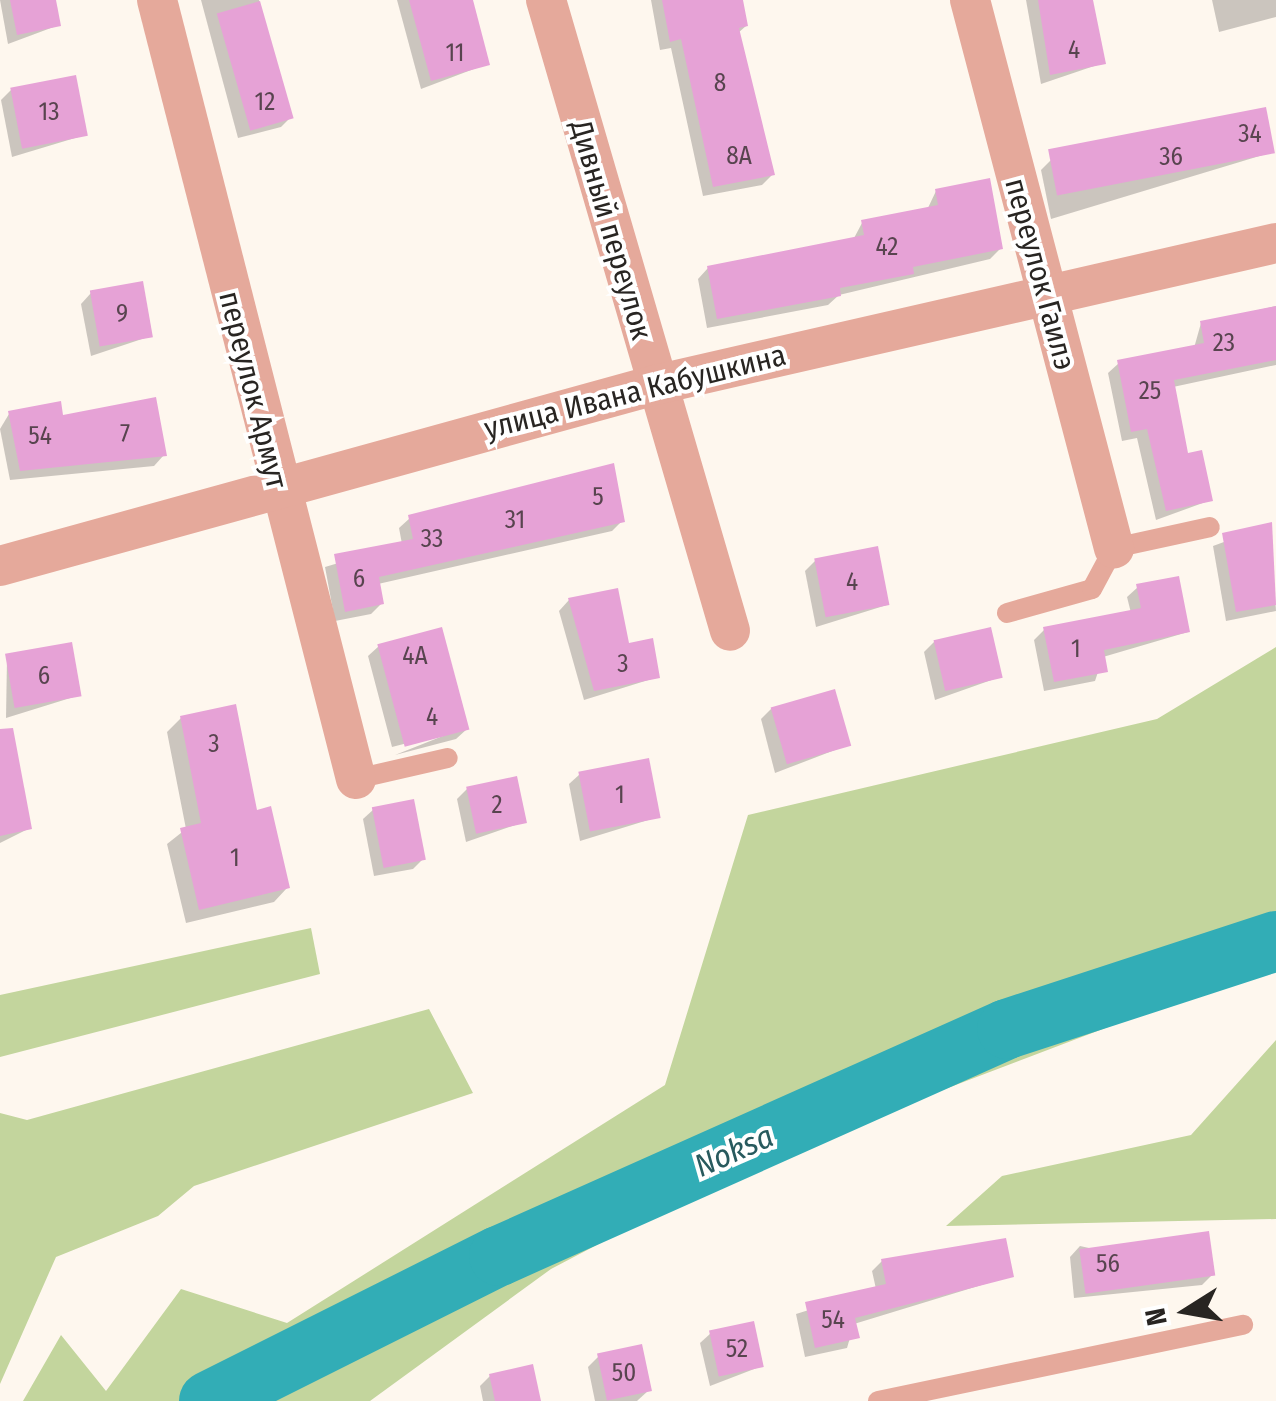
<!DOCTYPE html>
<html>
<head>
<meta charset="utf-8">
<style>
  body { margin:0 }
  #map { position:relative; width:1276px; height:1401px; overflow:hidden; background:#fef7ee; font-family:"Fira Sans Condensed",sans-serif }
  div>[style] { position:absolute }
  .green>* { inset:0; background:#c3d59d }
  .shadow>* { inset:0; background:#0003 }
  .river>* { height:60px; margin:-30px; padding:0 30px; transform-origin:30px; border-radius:30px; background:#32adb6 }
  .building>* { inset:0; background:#e6a2d6; transform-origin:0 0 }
  .service>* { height:20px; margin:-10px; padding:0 10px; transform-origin:10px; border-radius:10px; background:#e5a99b }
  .minor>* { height:40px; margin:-20px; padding:0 20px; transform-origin:20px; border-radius:20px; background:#e5a99b }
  span { translate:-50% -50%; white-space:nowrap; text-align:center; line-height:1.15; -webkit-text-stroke:8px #fff; paint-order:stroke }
  .number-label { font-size:25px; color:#58444f }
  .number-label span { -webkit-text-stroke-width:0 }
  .street-label { font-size:30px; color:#282522 }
  .water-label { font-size:32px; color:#285a5e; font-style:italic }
  .north { position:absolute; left:1136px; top:1261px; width:100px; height:100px; -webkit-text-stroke:8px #fff; paint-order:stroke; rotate:259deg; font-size:28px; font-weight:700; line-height:40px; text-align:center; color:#282522 }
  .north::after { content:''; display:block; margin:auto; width:35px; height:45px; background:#282522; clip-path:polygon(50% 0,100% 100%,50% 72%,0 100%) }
</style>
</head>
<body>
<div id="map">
  <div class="green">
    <i style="clip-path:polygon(1276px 647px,1276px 963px,759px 1160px,551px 1269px,370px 1401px,23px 1401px,61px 1335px,106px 1391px,181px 1289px,287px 1323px,665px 1085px,748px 815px,1157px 719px)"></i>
    <i style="clip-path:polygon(311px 928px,320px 974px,0 1057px,0 995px)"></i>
    <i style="clip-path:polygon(429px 1009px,473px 1093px,194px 1186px,158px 1216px,56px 1257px,0 1384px,0 1113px,27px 1120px)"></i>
    <i style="clip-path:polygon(1276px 1040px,1276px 1219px,946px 1226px,1002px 1176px,1191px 1135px)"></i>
  </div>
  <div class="shadow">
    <i style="clip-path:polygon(0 0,53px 0,59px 25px,8px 44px)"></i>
    <i style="clip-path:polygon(201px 0,259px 0,291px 117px,281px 127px,238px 138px)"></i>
    <i style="clip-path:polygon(397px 0,470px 0,487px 64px,421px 89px)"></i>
    <i style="clip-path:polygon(651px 0,741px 0,746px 26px,738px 33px,772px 175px,762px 185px,703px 196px,671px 48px,660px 50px)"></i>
    <i style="clip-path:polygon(1026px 0,1092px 0,1103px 63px,1041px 84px)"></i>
    <i style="clip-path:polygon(1212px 0,1276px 0,1276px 17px,1219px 32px)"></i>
    <i style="clip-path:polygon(11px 90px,85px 135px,12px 157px,1px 100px)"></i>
    <i style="clip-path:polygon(1273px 152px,1051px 219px,1041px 170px,1051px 160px)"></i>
    <i style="clip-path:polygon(936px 191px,1001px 248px,990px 259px,839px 295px,828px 305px,707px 328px,698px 279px,708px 268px,853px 240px,862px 223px,927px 210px)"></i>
    <i style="clip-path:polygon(91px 293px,151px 336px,91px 356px,81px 304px)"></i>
    <i style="clip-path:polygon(1276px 306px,1276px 365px,1173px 387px,1186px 456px,1211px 500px,1156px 520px,1137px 438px,1122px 441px,1108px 373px,1119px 363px,1194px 348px,1201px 323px)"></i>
    <i style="clip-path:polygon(9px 414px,61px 418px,164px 455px,154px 466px,10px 480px,0 429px)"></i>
    <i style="clip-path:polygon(410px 518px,622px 521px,612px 531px,378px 584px,382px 603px,371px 614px,335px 621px,325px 567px,402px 544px,399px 528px)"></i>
    <i style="clip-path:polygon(1270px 525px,1276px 611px,1226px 621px,1213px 546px)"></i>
    <i style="clip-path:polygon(816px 560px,887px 605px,816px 627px,805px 571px)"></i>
    <i style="clip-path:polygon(1138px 587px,1188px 632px,1103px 657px,1095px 681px,1044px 691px,1034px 640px,1044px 630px,1131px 613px,1127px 597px)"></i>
    <i style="clip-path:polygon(569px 600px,658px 677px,584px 700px,559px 611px)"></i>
    <i style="clip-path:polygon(934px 642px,1000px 677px,935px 700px,924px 652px)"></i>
    <i style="clip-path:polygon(379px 646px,467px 729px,456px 739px,395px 755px,458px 730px,392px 747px,368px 656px)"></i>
    <i style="clip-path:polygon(7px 658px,80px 695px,6px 718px)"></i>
    <i style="clip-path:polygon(771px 709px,848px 745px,775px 773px,761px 719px)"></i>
    <i style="clip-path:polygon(181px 718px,255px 813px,287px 888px,274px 902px,186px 923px,167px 844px,186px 829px,167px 732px)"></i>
    <i style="clip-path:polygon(0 746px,30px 828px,0 843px)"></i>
    <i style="clip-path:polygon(580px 774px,658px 817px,580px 841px,569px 784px)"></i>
    <i style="clip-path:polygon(468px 788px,524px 822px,466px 842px,457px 799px)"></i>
    <i style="clip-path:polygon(374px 809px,423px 859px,413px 869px,374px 876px,363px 819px)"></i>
    <i style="clip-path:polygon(1080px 1246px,1212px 1275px,1202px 1285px,1074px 1298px,1070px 1257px)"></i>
    <i style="clip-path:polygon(882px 1261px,1011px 1276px,854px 1324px,847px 1348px,805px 1357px,796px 1314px,876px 1289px,872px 1271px)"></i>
    <i style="clip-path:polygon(711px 1333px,762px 1366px,710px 1386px,700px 1343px)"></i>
    <i style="clip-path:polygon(598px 1357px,649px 1390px,637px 1401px,595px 1401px,588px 1367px)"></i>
    <i style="clip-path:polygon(490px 1376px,539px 1401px,483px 1401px,480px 1386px)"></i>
  </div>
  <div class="river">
    <i style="left:209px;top:1401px;width:324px;rotate:-26.6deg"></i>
    <i style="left:499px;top:1256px;width:556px;rotate:-24.08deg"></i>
    <i style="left:1007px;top:1029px;width:283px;rotate:-18.1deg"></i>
  </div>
  <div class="building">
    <i style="clip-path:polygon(10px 0,56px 0,61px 26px,17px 35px)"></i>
    <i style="clip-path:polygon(409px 0,473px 0,490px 65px,431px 81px)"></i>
    <i style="clip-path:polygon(662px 0,743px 0,748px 26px,739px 28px,775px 175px,713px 187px,681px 39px,670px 42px)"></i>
    <i style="clip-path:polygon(1038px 0,1093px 0,1106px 64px,1050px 75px)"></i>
    <i style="left:260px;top:1px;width:122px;height:45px;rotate:74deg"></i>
    <i style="left:76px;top:75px;width:62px;height:67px;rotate:79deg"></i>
    <i style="left:1266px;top:107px;width:47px;height:222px;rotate:79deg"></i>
    <i style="clip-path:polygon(990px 178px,1003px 249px,913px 267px,914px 274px,840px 288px,841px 296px,717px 319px,707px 266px,864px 235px,861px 220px,938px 205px,935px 189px)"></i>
    <i style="left:143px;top:281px;width:57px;height:54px;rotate:80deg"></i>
    <i style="clip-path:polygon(1276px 306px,1276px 360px,1174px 380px,1188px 453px,1202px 450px,1213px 501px,1166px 511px,1147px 429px,1131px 432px,1117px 360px,1204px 343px,1200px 321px)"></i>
    <i style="clip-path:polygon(156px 397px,167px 456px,20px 471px,8px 411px,61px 401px,63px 415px)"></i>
    <i style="clip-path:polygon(614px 463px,625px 522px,379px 577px,384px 604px,345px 612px,334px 554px,413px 539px,408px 515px)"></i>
    <i style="clip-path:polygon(1272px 522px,1276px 605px,1236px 612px,1222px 533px)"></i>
    <i style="left:878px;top:546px;width:60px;height:65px;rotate:79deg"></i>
    <i style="clip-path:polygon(1179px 576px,1190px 632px,1104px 650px,1108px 672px,1054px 682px,1043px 627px,1141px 608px,1136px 584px)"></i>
    <i style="clip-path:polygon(618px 588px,629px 643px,653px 638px,660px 678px,594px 691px,568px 598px)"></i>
    <i style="left:442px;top:627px;width:106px;height:67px;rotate:75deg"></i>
    <i style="left:991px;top:627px;width:52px;height:59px;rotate:77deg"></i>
    <i style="left:72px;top:642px;width:55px;height:68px;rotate:80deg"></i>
    <i style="left:835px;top:689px;width:59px;height:67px;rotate:74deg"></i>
    <i style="clip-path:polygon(236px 704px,257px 810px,271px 806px,290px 888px,199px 910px,180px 828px,201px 823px,180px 716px)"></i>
    <i style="clip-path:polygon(13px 728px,32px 829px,0 836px,0 729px)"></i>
    <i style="left:649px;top:758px;width:61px;height:72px;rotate:79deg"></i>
    <i style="left:517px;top:776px;width:48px;height:52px;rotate:78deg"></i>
    <i style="left:414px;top:799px;width:62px;height:43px;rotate:79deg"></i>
    <i style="left:1209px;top:1231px;width:45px;height:131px;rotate:82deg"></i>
    <i style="clip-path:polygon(1006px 1238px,1014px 1277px,855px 1318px,860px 1338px,815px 1348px,805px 1302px,886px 1284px,881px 1259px)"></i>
    <i style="left:754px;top:1321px;width:47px;height:46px;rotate:78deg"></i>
    <i style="left:642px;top:1344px;width:48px;height:46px;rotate:78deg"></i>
    <i style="clip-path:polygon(533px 1364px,541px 1401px,495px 1401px,489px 1374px)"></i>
  </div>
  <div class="service">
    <i style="left:1007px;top:613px;width:88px;rotate:-15.8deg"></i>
    <i style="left:1092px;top:589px;width:47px;rotate:-61.8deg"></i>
    <i style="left:1114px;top:548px;width:98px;rotate:-12.3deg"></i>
    <i style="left:356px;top:779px;width:94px;rotate:-12.9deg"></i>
    <i style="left:878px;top:1401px;width:373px;rotate:-11.8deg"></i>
  </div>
  <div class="minor">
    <i style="left:157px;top:0;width:804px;rotate:75.67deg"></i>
    <i style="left:546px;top:0;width:657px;rotate:73.74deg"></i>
    <i style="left:970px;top:0;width:567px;rotate:75.28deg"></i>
    <i style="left:0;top:566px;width:680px;rotate:-15.45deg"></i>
    <i style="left:655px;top:385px;width:637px;rotate:-12.88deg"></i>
  </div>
  <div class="number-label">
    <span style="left:1074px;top:50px">4</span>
    <span style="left:455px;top:53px">11</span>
    <span style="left:720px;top:83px">8</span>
    <span style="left:265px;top:102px">12</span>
    <span style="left:49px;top:112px">13</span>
    <span style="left:1250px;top:134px">34</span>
    <span style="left:739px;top:156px">8А</span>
    <span style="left:1171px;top:157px">36</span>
    <span style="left:887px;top:247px">42</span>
    <span style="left:122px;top:314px">9</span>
    <span style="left:1224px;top:343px">23</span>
    <span style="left:1150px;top:391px">25</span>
    <span style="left:125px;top:434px">7</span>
    <span style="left:40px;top:436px">54</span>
    <span style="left:598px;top:497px">5</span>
    <span style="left:515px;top:520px">31</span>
    <span style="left:432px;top:539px">33</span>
    <span style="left:359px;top:579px">6</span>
    <span style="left:852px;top:582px">4</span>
    <span style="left:1076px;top:649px">1</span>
    <span style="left:415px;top:656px">4А</span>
    <span style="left:623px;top:664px">3</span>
    <span style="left:44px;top:676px">6</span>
    <span style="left:432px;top:717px">4</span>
    <span style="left:214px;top:744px">3</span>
    <span style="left:620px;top:795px">1</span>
    <span style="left:497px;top:805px">2</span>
    <span style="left:235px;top:858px">1</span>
    <span style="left:1108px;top:1264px">56</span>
    <span style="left:833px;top:1320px">54</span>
    <span style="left:737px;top:1349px">52</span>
    <span style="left:624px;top:1373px">50</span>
  </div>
  <div class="street-label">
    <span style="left:611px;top:230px;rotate:74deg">Дивный переулок</span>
    <span style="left:1040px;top:274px;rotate:75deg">переулок Гаилэ</span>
    <span style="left:253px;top:390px;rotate:76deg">переулок Армут</span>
    <span style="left:635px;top:392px;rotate:-14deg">улица Ивана Кабушкина</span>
  </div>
  <div class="water-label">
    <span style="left:734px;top:1151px;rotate:-24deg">Noksa</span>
  </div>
  <div class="north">N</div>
</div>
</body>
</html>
